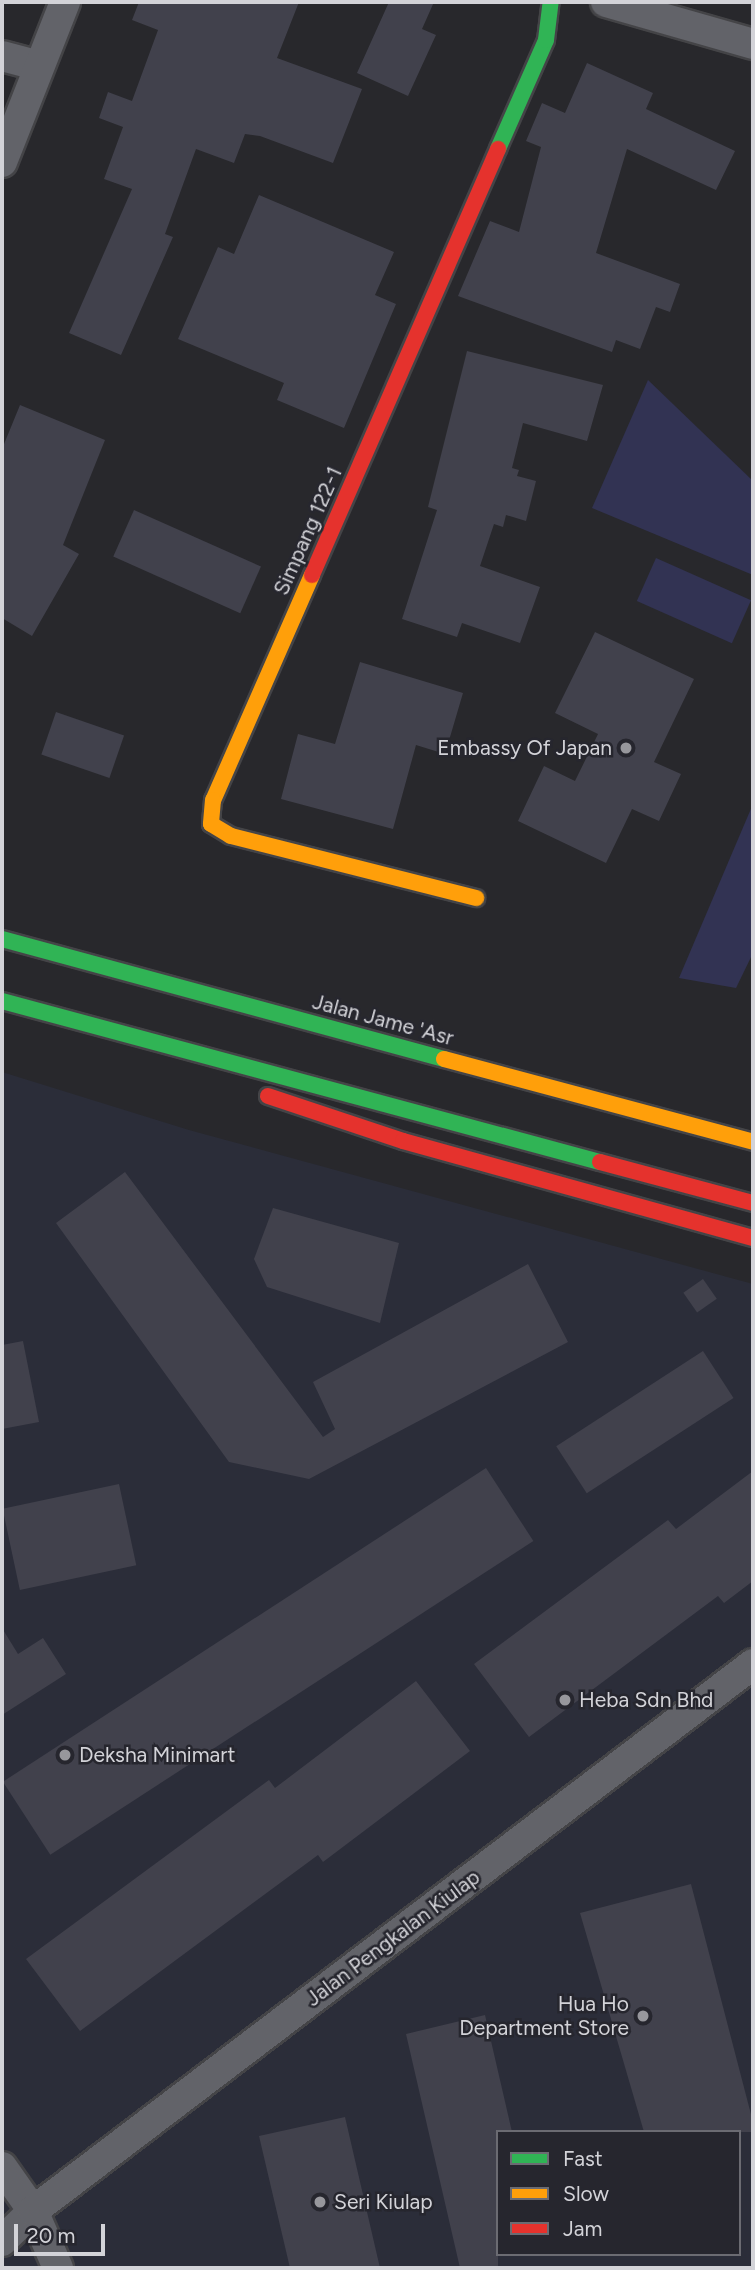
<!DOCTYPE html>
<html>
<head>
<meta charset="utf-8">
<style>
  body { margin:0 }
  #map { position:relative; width:755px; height:2270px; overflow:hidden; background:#28282c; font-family:Figtree,sans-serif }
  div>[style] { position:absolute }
  .built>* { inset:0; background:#2b2d39 }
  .green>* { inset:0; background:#323353; transform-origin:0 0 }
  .building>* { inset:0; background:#41414c; transform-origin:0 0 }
  .roads { filter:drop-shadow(2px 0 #444447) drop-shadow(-2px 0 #444447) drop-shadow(0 2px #444447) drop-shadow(0 -2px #444447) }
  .street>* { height:30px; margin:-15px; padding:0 15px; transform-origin:15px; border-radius:15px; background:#626369 }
  .fast>* { height:16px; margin:-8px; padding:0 8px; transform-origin:8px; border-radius:8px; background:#30b455 }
  .slow>* { height:16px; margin:-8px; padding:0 8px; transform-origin:8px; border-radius:8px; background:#ff9f0a }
  .jam>* { height:16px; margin:-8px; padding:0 8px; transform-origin:8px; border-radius:8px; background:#e5322d }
  .dots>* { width:19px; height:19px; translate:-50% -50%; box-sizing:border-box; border:4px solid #26262e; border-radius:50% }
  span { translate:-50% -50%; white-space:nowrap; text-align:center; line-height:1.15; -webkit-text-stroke:5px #26262e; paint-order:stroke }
  .street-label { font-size:21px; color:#d3d3d8 }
  .poi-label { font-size:21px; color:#d3d3d8 }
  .right { translate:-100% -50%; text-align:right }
  .left { translate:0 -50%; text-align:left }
  .frame { position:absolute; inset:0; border:4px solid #d3d3d8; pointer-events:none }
  .legend { position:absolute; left:496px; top:2130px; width:245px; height:126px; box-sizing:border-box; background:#26262e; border:2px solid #6b6b72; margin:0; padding:9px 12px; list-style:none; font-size:21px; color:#d3d3d8 }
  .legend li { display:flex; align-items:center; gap:14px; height:35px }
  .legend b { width:35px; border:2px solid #6b6b72 }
  .scale { position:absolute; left:14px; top:2224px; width:91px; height:32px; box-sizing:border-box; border:4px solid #d3d3d8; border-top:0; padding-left:9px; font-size:21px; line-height:24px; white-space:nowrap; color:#d3d3d8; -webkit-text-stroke:5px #26262e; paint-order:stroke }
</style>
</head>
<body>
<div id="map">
  <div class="built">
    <i style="clip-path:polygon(evenodd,2px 1072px,189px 1130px,753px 1284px,753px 2268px,2px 2268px,2px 1072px,498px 2132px,739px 2132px,739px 2254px,498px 2254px,498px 2132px)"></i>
  </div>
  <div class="green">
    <i style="clip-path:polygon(648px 380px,753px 481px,753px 575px,592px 508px)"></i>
    <i style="left:656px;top:558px;width:104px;height:47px;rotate:24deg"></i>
    <i style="clip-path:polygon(753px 804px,753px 953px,736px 988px,679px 978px)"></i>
  </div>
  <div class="building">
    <i style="clip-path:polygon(139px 2px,299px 2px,277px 58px,362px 89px,333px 163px,260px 136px,245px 134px,234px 163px,196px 149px,165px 234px,173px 237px,121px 355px,69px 333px,132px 189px,104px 179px,123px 127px,99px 118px,108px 92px,132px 101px,158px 30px,132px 20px)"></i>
    <i style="clip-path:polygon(389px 2px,434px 2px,422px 29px,436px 35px,408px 96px,357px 73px)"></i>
    <i style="clip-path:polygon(587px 63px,653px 93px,646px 109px,735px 151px,716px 190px,627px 149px,596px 253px,680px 284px,670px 312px,656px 307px,640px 349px,616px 340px,612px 352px,458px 296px,490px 221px,519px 232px,541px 147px,526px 141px,542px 103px,565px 113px)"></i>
    <i style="clip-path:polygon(259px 195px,394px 252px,375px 295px,396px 304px,344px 428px,277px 400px,284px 383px,178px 339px,218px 247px,234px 254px)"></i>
    <i style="clip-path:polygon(467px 351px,603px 385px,587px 441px,523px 423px,512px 468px,519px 470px,517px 476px,536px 481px,526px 521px,506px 515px,503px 527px,494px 524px,480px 566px,540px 587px,520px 643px,462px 623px,457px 637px,402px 619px,437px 510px,428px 507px)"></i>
    <i style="clip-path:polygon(20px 405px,105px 440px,63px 545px,79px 554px,32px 636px,2px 618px,2px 449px)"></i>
    <i style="left:134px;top:510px;width:139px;height:51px;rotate:24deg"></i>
    <i style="clip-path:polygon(595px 632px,694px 679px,654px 762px,681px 774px,659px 821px,632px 809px,606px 863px,518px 821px,544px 766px,575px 781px,598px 734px,555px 713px)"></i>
    <i style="clip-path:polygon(360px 662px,463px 693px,445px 754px,416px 745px,393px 829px,281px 799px,298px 734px,335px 744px)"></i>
    <i style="left:56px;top:712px;width:72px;height:45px;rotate:19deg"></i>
    <i style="clip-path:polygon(125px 1172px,323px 1437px,335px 1429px,313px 1382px,528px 1264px,568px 1342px,309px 1479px,229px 1462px,56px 1223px)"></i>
    <i style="clip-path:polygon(273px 1208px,399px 1243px,380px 1323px,267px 1287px,254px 1259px)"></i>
    <i style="left:703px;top:1279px;width:24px;height:24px;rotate:55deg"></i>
    <i style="clip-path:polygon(23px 1341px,39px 1422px,2px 1429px,2px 1345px)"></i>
    <i style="left:703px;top:1351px;width:56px;height:175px;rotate:57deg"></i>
    <i style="left:486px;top:1468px;width:87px;height:576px;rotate:57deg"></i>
    <i style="clip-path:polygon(753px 1471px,753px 1581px,724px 1603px,718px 1596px,529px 1737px,474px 1664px,668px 1520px,676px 1529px)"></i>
    <i style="left:119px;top:1484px;width:83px;height:119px;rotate:78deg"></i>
    <i style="clip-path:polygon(2px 1628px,18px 1654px,43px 1638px,66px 1674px,2px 1715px)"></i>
    <i style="clip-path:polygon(416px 1681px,470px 1751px,323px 1862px,318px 1855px,80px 2031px,26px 1959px,269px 1780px,275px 1788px)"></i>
    <i style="clip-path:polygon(691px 1884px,753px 2122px,753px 2132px,644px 2132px,580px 1913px)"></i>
    <i style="clip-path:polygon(485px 2015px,512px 2132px,498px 2132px,498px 2268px,460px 2268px,406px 2034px)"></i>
    <i style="clip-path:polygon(345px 2117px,380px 2268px,290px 2268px,259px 2136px)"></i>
  </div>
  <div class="roads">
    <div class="street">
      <i style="left:606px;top:2px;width:153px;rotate:15.9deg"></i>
      <i style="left:2px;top:56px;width:38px;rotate:15deg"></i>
      <i style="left:2px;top:162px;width:172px;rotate:-68.5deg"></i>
      <i style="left:2px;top:2167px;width:54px;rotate:54.8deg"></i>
      <i style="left:33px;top:2211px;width:62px;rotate:66.3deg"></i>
      <i style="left:2px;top:2241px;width:43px;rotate:-44.1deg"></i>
      <i style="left:33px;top:2211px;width:904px;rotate:-37.22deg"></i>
    </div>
    <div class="fast">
      <i style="left:498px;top:149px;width:119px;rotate:-66.2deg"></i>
      <i style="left:546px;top:40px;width:38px;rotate:-83deg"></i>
      <i style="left:2px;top:939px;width:458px;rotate:15.2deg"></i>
      <i style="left:2px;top:1001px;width:619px;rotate:15.07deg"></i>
    </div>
    <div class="slow">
      <i style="left:312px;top:575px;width:246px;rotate:113.7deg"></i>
      <i style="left:213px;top:800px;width:24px;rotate:95deg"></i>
      <i style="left:211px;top:824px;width:23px;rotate:31deg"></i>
      <i style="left:231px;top:836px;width:253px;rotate:14.2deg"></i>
      <i style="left:444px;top:1059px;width:320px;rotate:15deg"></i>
    </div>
    <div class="jam">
      <i style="left:312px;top:575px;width:465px;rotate:-66.4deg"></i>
      <i style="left:268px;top:1096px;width:142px;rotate:18.4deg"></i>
      <i style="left:403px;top:1141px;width:363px;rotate:15.5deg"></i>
      <i style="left:600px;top:1162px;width:158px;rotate:15deg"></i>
    </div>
  </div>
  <div class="dots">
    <i style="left:626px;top:748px;background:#97979c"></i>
    <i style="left:565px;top:1700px;background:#97979c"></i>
    <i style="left:65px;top:1755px;background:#97979c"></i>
    <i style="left:643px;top:2016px;background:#97979c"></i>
    <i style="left:320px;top:2202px;background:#97979c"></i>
  </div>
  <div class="street-label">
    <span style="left:308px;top:531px;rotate:-66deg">Simpang 122-1</span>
    <span style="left:383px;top:1020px;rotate:15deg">Jalan Jame 'Asr</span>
    <span style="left:393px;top:1938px;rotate:-37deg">Jalan Pengkalan Kiulap</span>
  </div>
  <div class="poi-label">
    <span class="right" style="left:612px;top:748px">Embassy Of Japan</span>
    <span class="left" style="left:579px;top:1700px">Heba Sdn Bhd</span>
    <span class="left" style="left:79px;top:1755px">Deksha Minimart</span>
    <span class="right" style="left:629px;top:2016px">Hua Ho<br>Department Store</span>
    <span class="left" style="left:334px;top:2202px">Seri Kiulap</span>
  </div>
  <div class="frame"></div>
  <ul class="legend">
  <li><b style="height:9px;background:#30b455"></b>Fast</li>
  <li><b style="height:9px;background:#ff9f0a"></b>Slow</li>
  <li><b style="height:9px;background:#e5322d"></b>Jam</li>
  </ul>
  <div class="scale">20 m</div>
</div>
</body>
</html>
